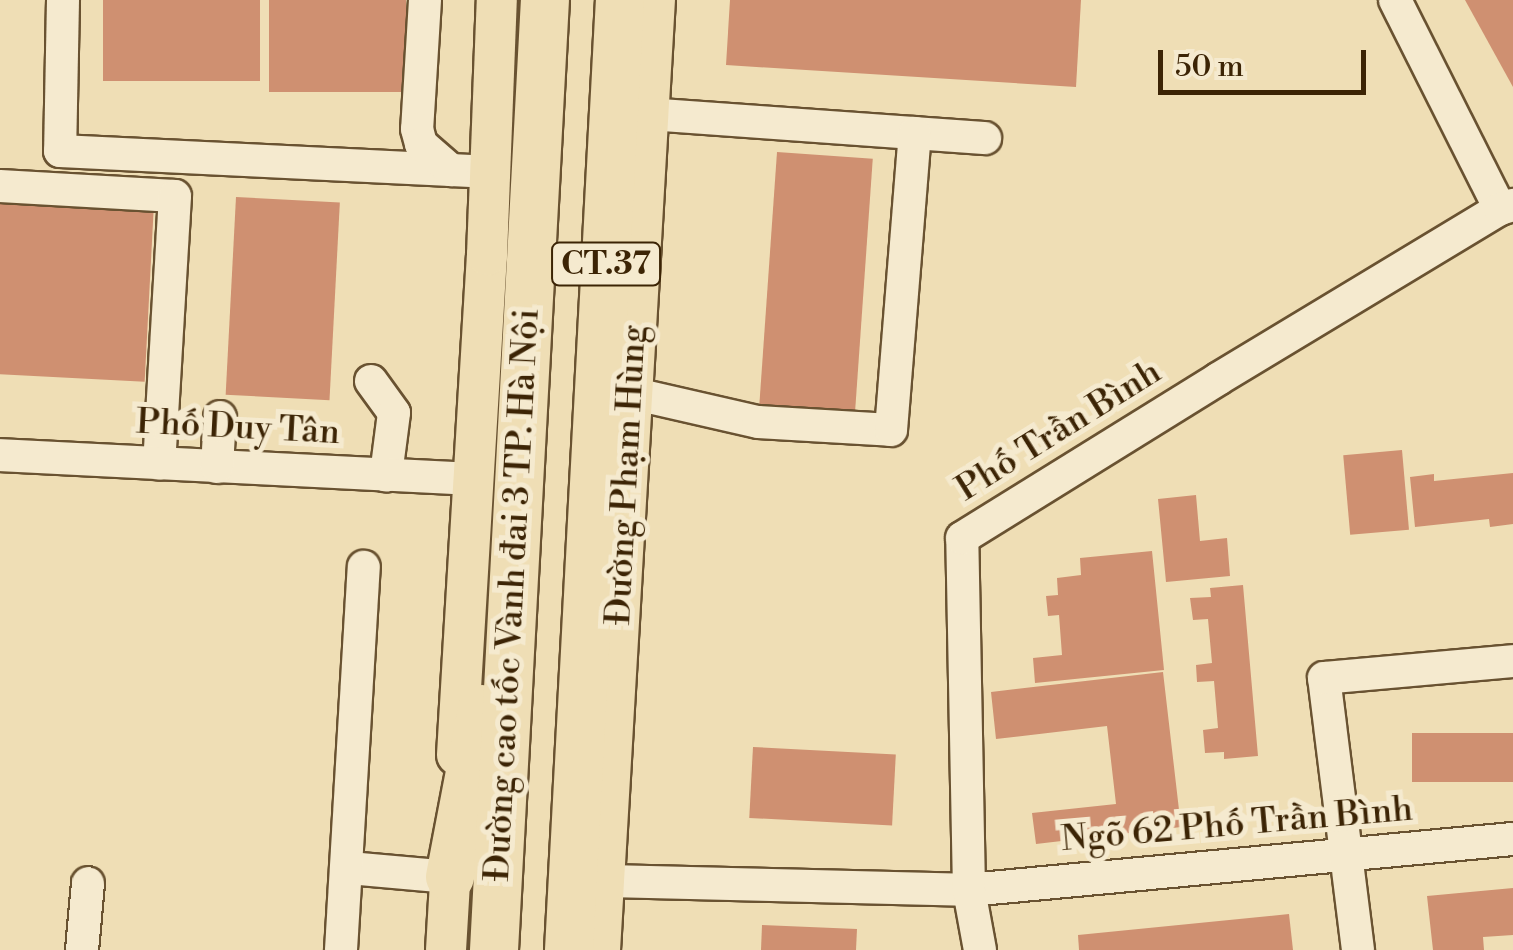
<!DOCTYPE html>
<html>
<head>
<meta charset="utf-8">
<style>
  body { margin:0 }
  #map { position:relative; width:1513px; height:950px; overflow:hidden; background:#efdeb5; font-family:"Libre Bodoni",serif }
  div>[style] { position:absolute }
  .building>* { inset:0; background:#cf9071; transform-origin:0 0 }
  .roads { filter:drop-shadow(2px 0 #695231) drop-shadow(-2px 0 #695231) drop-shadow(0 2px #695231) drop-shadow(0 -2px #695231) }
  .minor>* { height:32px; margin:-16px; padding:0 16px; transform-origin:16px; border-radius:16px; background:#f5eacf }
  .major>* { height:40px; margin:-20px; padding:0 20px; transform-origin:20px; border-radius:20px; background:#efdeb5 }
  .highway>* { height:48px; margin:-24px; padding:0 24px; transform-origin:24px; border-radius:24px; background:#efdeb5 }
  span { translate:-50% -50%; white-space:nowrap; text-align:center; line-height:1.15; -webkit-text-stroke:10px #f5eacf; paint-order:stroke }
  .shield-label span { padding:2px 8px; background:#f5eacf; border:2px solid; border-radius:8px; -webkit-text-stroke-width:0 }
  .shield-label { font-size:32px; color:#3c2405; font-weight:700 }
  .street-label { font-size:35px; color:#3c2405 }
  .scale { position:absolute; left:1158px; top:50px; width:208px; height:45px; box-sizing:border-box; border:5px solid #3c2405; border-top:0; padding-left:12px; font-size:30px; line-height:35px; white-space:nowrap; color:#3c2405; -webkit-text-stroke:8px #f5eacf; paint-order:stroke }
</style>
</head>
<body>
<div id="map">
  <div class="building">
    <i style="left:103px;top:0;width:157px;height:81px"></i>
    <i style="left:269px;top:0;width:137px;height:92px"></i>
    <i style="clip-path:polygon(730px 0,1081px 0,1076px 87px,726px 65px)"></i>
    <i style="clip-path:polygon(1465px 0,1513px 0,1513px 87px,1508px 78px)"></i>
    <i style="left:777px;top:152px;width:96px;height:262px;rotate:4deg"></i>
    <i style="left:236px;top:197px;width:104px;height:198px;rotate:3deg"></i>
    <i style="left:0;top:199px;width:154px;height:175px;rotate:3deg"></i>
    <i style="left:1402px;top:450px;width:80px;height:59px;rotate:85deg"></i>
    <i style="clip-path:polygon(1513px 473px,1513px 524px,1490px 527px,1489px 519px,1415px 527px,1410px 477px,1434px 474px,1434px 481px)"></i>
    <i style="clip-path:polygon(1196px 495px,1200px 541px,1227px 538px,1230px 576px,1166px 582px,1158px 499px)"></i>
    <i style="clip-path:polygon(1152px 551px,1164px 670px,1035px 683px,1033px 658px,1062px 655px,1059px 615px,1048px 616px,1046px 596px,1058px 595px,1057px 578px,1081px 575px,1080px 558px)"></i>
    <i style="clip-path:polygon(1243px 585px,1258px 756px,1224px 759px,1224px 752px,1205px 753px,1203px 730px,1218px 728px,1214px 681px,1197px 682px,1196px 665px,1212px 663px,1208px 619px,1193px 620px,1190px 598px,1211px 597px,1210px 588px)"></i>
    <i style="clip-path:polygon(1163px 672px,1181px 827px,1036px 844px,1032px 813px,1116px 804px,1107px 726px,996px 739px,991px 692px)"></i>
    <i style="left:1513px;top:733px;width:49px;height:101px;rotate:90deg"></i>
    <i style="left:753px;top:747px;width:143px;height:71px;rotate:3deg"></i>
    <i style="clip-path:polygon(1513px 888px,1513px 935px,1483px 937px,1484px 950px,1433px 950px,1427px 896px)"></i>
    <i style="clip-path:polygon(1289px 914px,1293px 950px,1079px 950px,1078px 935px)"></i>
    <i style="clip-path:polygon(762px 925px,857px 929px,856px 950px,761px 950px)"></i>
  </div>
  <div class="roads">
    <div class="minor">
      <i style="left:63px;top:0;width:151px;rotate:91.1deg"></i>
      <i style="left:60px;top:151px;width:432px;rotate:2.8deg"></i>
      <i style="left:425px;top:0;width:129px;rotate:93.5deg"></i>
      <i style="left:417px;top:129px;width:16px;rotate:75deg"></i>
      <i style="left:421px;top:144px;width:40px;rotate:41deg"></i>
      <i style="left:1395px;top:0;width:234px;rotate:63.3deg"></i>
      <i style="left:648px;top:114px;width:338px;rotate:4.1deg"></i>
      <i style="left:0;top:186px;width:175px;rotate:3.3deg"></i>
      <i style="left:175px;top:196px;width:268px;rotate:93.4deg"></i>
      <i style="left:371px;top:381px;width:39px;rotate:54deg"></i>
      <i style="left:394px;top:413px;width:63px;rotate:97.4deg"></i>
      <i style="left:631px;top:393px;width:130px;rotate:12.9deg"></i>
      <i style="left:758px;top:422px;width:133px;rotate:3.4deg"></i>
      <i style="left:891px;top:430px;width:298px;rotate:-85.4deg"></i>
      <i style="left:0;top:455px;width:473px;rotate:2.9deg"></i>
      <i style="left:217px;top:467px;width:50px;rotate:-86.6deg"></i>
      <i style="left:349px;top:868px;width:101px;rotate:5.1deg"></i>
      <i style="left:604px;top:881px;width:365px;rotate:1.4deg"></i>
      <i style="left:969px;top:890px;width:546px;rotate:-5.36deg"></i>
      <i style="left:82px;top:950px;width:67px;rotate:-84.9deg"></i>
      <i style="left:341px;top:950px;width:384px;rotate:-86.6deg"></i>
      <i style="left:980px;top:950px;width:61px;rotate:-100.4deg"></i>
      <i style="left:969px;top:890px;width:352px;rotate:-91.1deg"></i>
      <i style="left:962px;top:538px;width:301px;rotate:-31.8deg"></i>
      <i style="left:1218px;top:379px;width:329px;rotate:-31.1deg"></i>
      <i style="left:1500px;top:209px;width:14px;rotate:-17deg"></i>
      <i style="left:1358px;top:950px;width:274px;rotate:-97.1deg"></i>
      <i style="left:1324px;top:678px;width:190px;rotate:-5.1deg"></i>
    </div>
    <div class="major">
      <i style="left:457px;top:755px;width:501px;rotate:-86.57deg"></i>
      <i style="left:487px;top:255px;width:255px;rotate:-87.8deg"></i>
      <i style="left:446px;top:950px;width:102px;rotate:-86.6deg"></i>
      <i style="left:600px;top:950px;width:952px;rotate:-86.69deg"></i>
    </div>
    <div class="highway">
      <i style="left:450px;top:877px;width:171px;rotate:-79.2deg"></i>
      <i style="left:494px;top:950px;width:951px;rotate:-86.93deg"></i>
      <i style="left:569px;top:950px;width:951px;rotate:-86.93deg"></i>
    </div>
  </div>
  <div class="shield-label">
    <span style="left:606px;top:264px">CT.37</span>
  </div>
  <div class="street-label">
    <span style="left:238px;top:428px;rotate:3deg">Phố Duy Tân</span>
    <span style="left:1059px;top:431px;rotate:-32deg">Phố Trần Bình</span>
    <span style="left:627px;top:475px;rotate:-87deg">Đường Phạm Hùng</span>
    <span style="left:513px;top:595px;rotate:-87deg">Đường cao tốc Vành đai 3 TP. Hà Nội</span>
    <span style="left:1237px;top:825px;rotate:-5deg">Ngõ 62 Phố Trần Bình</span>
  </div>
  <div class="scale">50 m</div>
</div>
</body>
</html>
